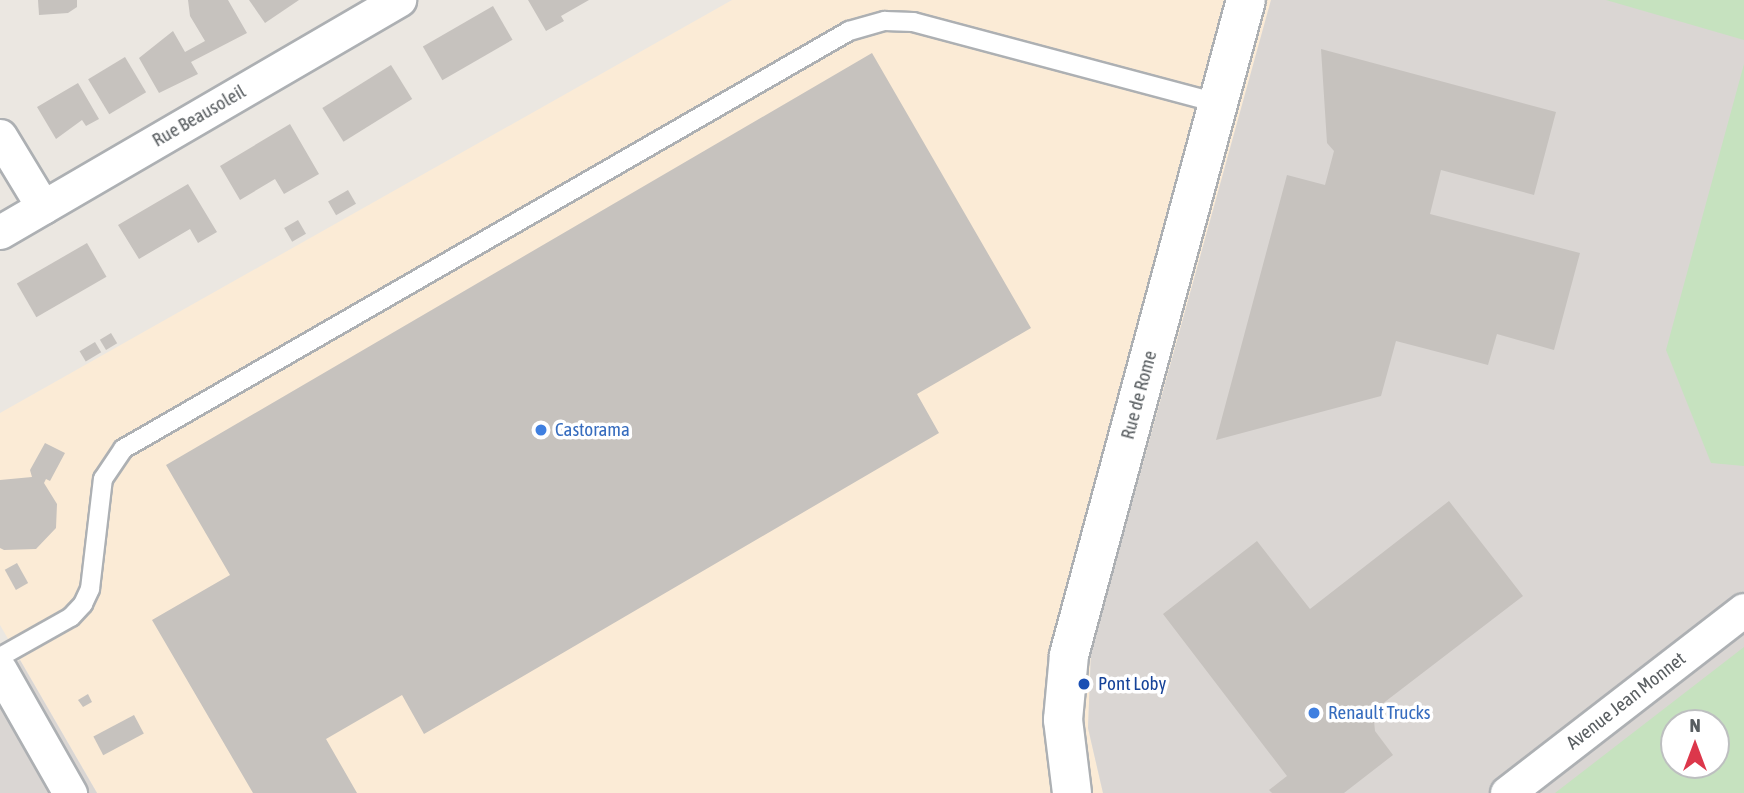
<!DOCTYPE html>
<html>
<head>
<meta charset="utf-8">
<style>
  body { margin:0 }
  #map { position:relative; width:1744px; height:793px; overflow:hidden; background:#ebe7e1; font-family:"Asap Condensed",sans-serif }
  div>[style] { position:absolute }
  .commercial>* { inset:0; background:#fbebd6 }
  .industrial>* { inset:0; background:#dad6d3 }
  .green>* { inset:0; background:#c6e2bf }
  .building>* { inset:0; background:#c6c2be; transform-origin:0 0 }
  .roads { filter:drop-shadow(2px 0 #adb0b3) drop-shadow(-2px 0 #adb0b3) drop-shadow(0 2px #adb0b3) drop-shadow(0 -2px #adb0b3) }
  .lane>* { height:18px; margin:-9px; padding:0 9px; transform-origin:9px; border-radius:9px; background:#fff }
  .street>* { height:33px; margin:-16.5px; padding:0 16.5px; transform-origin:16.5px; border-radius:16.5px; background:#fff }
  .secondary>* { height:38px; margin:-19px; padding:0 19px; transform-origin:19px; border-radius:19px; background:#fff }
  .dots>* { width:19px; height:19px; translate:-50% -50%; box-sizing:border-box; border:4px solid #fff; border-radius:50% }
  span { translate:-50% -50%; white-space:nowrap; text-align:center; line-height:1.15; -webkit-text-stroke:7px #fff; paint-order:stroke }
  .street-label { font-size:19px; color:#595e61 }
  .shop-label { font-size:19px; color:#366cbe }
  .left { translate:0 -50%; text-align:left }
  .transit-label { font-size:19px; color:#164399 }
  .north { position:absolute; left:1660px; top:709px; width:70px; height:70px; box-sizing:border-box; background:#fff; border:2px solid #bdbfc0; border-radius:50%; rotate:0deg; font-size:19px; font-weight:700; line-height:28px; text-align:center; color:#595e61 }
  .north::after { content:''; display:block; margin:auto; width:24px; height:32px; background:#dc374b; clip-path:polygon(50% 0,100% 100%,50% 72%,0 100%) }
</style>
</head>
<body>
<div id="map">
  <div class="commercial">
    <i style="clip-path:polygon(732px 0,1271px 0,1091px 652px,1088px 728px,1103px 793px,97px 793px,0 625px,0 413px)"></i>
  </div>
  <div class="industrial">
    <i style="clip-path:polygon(evenodd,1271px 0,1744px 0,1744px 793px,1103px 793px,1088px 728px,1091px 652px,1271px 0,1674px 723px,1716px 723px,1716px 765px,1674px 765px,1674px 723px)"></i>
    <i style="clip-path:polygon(20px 660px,97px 793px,0 793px,0 672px)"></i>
  </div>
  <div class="green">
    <i style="clip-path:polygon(1606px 0,1744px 0,1744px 40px)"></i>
    <i style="clip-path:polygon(1744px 64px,1744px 466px,1711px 463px,1666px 350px)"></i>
    <i style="clip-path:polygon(evenodd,1744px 647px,1744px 793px,1555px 793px,1744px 647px,1674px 723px,1716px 723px,1716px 765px,1674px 765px,1674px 723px)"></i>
  </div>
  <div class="building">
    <i style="clip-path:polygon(38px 0,77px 0,77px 7px,68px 13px,39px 15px)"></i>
    <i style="clip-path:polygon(188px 0,228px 0,247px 33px,191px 62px,198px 74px,159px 93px,139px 58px,173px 31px,185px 52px,205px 41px,190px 16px)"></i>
    <i style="clip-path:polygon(249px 0,299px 0,265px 23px)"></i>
    <i style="clip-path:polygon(528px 0,589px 0,561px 16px,564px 21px,546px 31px)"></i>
    <i style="left:493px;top:6px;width:39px;height:81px;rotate:60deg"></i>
    <i style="clip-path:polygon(1321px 49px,1556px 112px,1534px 195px,1441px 170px,1430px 214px,1580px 253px,1554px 350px,1497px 334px,1488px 365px,1396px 341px,1381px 396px,1216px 440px,1287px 175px,1325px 185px,1334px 151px,1327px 143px)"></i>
    <i style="clip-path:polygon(872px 53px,1031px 328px,917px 394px,939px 433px,424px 734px,402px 695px,326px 739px,357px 793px,253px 793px,152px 620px,230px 575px,166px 465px)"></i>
    <i style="left:125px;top:57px;width:41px;height:43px;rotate:59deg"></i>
    <i style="left:391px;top:65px;width:40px;height:81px;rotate:58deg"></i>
    <i style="clip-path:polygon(78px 83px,99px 119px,86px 126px,82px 120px,56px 139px,37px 107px)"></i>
    <i style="clip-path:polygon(290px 124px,319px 174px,284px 194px,275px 179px,240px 200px,220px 166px)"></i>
    <i style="clip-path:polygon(188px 184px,217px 232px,198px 243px,190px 229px,139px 259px,118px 225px)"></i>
    <i style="left:348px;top:190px;width:16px;height:23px;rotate:60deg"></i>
    <i style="left:298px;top:220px;width:16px;height:16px;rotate:60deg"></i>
    <i style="left:87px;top:243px;width:39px;height:81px;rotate:60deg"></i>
    <i style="left:111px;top:333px;width:12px;height:13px;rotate:59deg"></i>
    <i style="left:95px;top:342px;width:12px;height:18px;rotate:59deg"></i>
    <i style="clip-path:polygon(45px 443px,65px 453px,50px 481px,46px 479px,44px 483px,57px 504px,56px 528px,36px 549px,4px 550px,0 548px,0 480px,32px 477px,30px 470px)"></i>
    <i style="clip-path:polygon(1449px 501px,1523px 596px,1373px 711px,1375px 731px,1393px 755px,1344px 793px,1272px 793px,1269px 790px,1287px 776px,1163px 614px,1257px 541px,1310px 609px)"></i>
    <i style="left:17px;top:563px;width:23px;height:14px;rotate:61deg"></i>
    <i style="clip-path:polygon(88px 694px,92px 702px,83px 707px,78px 700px)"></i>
    <i style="left:134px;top:715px;width:21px;height:46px;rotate:62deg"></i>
  </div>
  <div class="roads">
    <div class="lane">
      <i style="left:0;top:657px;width:81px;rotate:-29.4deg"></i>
      <i style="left:71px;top:617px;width:18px;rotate:-47deg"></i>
      <i style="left:83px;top:604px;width:17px;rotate:-65deg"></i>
      <i style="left:90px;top:589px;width:111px;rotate:-83.3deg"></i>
      <i style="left:103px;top:479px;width:36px;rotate:-56deg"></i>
      <i style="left:123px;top:449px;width:838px;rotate:-29.93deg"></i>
      <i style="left:849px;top:31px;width:37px;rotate:-16deg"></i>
      <i style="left:885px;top:21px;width:28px;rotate:2deg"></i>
      <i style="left:913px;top:22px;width:316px;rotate:14.9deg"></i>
    </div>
    <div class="street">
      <i style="left:0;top:136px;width:83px;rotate:58.8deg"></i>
      <i style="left:0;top:232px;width:462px;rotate:-30.2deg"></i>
      <i style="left:0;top:670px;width:142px;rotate:60.4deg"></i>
      <i style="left:1507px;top:793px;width:299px;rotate:-37.7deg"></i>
    </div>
    <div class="secondary">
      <i style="left:1072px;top:793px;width:74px;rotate:-97deg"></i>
      <i style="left:1063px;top:720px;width:65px;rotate:-84.7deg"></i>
      <i style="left:1069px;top:655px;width:678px;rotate:-74.88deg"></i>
    </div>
  </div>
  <div class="dots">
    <i style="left:541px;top:430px;background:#3f7fe0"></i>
    <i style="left:1084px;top:684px;background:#1a4fb4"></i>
    <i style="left:1314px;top:713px;background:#3f7fe0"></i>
  </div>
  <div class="street-label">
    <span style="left:199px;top:116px;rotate:-30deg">Rue Beausoleil</span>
    <span style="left:1139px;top:395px;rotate:-75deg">Rue de Rome</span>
    <span style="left:1626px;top:701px;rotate:-38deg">Avenue Jean Monnet</span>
  </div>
  <div class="shop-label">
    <span class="left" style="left:555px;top:430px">Castorama</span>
    <span class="left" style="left:1328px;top:713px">Renault Trucks</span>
  </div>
  <div class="transit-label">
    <span class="left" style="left:1098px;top:684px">Pont Loby</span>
  </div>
  <div class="north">N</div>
</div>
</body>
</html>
